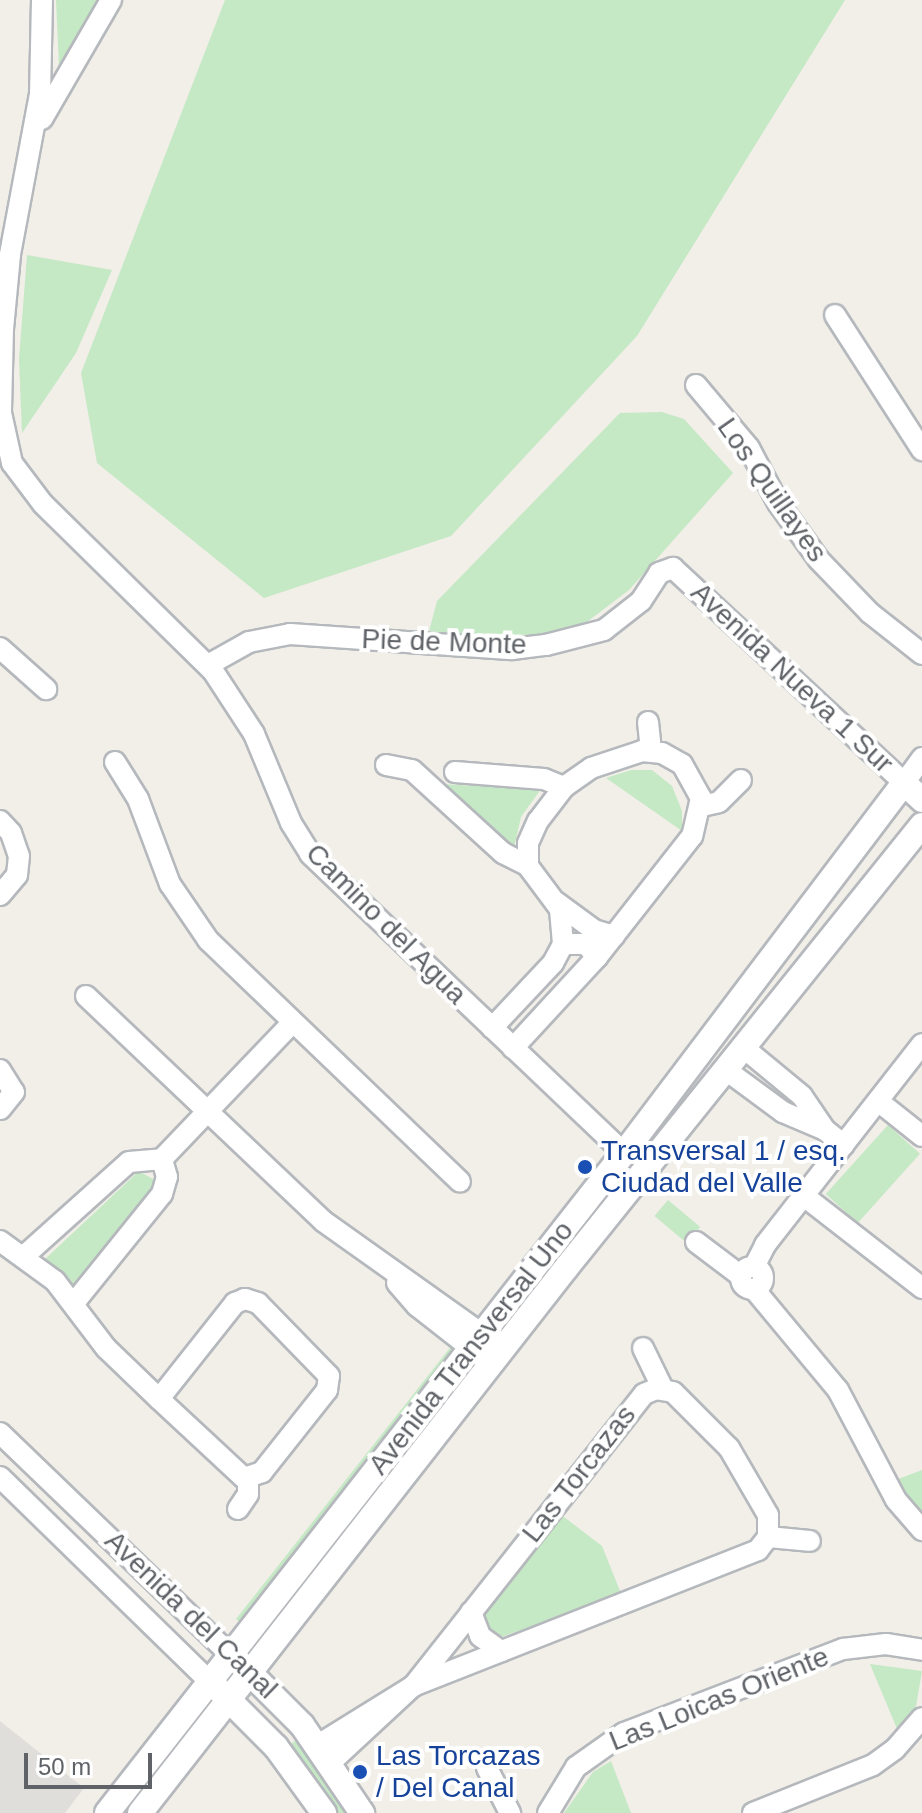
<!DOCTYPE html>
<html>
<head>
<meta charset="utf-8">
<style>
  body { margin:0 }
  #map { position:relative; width:922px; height:1813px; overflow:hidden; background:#f1efe8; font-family:Helvetica,sans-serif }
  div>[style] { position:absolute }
  .industrial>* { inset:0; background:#e0deda }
  .green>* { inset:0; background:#c5e8c5; transform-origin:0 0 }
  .roads { filter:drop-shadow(2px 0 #b5b8bc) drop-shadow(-2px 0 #b5b8bc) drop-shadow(0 2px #b5b8bc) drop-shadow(0 -2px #b5b8bc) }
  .minor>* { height:20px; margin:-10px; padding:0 10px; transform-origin:10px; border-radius:10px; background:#fff }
  .minor>.ring { margin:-10px; padding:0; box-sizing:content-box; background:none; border:20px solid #fff; border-radius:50% }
  .tertiary>* { height:24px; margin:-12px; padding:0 12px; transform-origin:12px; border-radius:12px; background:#fff }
  .dots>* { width:22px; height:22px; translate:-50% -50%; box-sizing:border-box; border:4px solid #fff; border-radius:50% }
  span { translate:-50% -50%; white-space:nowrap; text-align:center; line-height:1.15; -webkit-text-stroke:8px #fff; paint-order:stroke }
  .street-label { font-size:28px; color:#5f6368 }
  .transit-label { font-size:28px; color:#164399 }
  .left { translate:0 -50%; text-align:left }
  .scale { position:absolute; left:24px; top:1753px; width:128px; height:36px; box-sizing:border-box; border:4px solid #5f6368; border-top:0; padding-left:10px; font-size:24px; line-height:28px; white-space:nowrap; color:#5f6368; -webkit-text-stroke:6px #fff; paint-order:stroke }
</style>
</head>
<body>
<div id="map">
  <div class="industrial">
    <i style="clip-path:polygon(0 1721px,84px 1788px,65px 1813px,0 1813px)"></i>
  </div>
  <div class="green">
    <i style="clip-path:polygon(56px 0,102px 0,59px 67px)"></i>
    <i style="clip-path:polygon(225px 0,845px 0,637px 336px,451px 536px,264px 598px,97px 463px,81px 373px)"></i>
    <i style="clip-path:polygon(27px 255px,112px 270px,76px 353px,22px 433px,19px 359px)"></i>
    <i style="clip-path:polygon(662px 412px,684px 419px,733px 473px,629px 590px,571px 634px,511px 643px,427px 639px,437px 601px,620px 413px)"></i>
    <i style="clip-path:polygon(631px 770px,652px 770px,672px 786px,682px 811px,682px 831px,606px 778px)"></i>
    <i style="clip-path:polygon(438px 784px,541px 789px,521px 817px,513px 852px)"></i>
    <i style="left:888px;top:1125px;width:43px;height:93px;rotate:42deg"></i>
    <i style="clip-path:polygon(139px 1171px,156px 1181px,154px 1193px,77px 1289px,44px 1260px)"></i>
    <i style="left:668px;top:1200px;width:42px;height:21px;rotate:40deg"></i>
    <i style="clip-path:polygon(453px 1344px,459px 1349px,243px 1625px,236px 1619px)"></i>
    <i style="clip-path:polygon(922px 1470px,922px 1519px,898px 1479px)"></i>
    <i style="clip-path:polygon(560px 1514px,602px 1546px,622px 1596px,495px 1639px,483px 1618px)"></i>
    <i style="clip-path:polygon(870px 1664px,922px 1671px,914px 1718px,900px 1736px)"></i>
    <i style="clip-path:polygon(301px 1737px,351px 1813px,335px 1813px,286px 1747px)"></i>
    <i style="clip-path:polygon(611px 1761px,631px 1813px,564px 1813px,593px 1772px)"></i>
  </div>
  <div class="roads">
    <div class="minor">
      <i style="left:42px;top:0;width:94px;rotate:91.2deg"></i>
      <i style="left:40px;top:94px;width:164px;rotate:100.6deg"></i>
      <i style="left:10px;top:255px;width:74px;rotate:95.4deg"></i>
      <i style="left:3px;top:329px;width:84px;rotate:91.4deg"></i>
      <i style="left:1px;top:413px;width:51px;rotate:77.6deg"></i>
      <i style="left:12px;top:463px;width:51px;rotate:52.9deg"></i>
      <i style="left:43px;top:504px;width:238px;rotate:44.5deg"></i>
      <i style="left:213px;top:671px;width:75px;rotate:56.9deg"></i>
      <i style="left:254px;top:734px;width:96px;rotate:67.4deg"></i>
      <i style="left:291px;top:823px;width:36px;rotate:58deg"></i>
      <i style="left:310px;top:854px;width:434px;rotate:43.6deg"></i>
      <i style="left:42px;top:119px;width:138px;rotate:-59.9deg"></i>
      <i style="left:835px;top:315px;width:161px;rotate:57.2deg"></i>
      <i style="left:696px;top:385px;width:82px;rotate:49.9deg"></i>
      <i style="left:749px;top:448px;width:62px;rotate:62.2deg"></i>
      <i style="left:778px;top:503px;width:70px;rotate:54.3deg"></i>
      <i style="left:819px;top:560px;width:74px;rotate:46.1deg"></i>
      <i style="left:870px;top:613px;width:66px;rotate:38.3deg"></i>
      <i style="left:0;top:648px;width:62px;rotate:41.7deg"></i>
      <i style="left:208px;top:665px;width:47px;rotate:-29.3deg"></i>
      <i style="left:249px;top:642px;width:42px;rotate:-11deg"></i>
      <i style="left:290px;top:634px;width:223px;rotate:3.9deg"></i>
      <i style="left:512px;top:649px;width:34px;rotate:-7deg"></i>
      <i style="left:546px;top:645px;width:60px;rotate:-14.5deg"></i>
      <i style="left:604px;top:630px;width:47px;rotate:-38.1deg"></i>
      <i style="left:641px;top:601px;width:33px;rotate:-57deg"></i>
      <i style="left:659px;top:573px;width:15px;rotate:-20deg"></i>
      <i style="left:673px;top:568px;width:316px;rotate:42.9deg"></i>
      <i style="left:904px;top:783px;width:31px;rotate:-54deg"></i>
      <i style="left:648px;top:722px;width:29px;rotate:84deg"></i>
      <i style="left:115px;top:762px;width:44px;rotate:58.1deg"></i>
      <i style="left:138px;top:799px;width:91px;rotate:69.4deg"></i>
      <i style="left:170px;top:884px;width:68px;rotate:55.8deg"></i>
      <i style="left:208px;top:940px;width:349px;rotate:43.8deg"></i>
      <i style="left:386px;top:765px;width:26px;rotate:11deg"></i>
      <i style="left:412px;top:770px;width:123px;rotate:42.4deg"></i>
      <i style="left:503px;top:853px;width:28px;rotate:27deg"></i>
      <i style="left:455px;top:772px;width:89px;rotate:4.5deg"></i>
      <i style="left:544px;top:779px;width:22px;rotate:22deg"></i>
      <i style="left:702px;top:806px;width:17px;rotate:-13deg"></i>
      <i style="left:719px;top:802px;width:31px;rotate:-45deg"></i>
      <i style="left:0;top:821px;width:16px;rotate:47deg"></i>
      <i style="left:11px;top:833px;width:24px;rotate:71deg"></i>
      <i style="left:19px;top:856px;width:19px;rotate:96deg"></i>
      <i style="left:17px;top:875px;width:26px;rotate:130deg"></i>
      <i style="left:556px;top:902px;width:47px;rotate:36.4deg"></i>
      <i style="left:594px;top:930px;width:21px;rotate:17deg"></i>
      <i style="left:563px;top:944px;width:23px"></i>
      <i style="left:586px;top:944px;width:17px;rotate:50deg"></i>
      <i style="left:86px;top:996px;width:327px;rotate:43.5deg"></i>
      <i style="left:323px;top:1221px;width:209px;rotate:35.4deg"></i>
      <i style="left:492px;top:1028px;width:89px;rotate:-46.8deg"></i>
      <i style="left:553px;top:963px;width:21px;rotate:-62deg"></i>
      <i style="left:563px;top:944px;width:35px;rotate:-95deg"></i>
      <i style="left:560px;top:909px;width:54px;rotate:-126.7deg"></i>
      <i style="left:528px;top:866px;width:23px;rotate:-90deg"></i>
      <i style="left:528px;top:843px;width:24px;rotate:-66deg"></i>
      <i style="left:538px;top:821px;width:43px;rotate:-52.6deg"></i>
      <i style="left:564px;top:787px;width:33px;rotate:-35deg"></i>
      <i style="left:591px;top:768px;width:54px;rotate:-18.4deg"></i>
      <i style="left:642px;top:751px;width:20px;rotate:6deg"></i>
      <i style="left:662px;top:753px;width:23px;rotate:29deg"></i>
      <i style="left:682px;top:764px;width:39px;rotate:61deg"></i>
      <i style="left:701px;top:798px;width:39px;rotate:103deg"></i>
      <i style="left:692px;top:836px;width:154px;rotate:128.1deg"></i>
      <i style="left:597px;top:957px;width:124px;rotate:132.7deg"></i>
      <i style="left:744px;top:1048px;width:75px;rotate:39.6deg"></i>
      <i style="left:802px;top:1096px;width:41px;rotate:55.9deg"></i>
      <i style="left:0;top:1070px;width:26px;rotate:58deg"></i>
      <i style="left:14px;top:1092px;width:22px;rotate:129deg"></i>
      <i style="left:726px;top:1070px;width:71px;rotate:36.4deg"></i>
      <i style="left:783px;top:1112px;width:46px;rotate:23.2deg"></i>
      <i style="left:825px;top:1130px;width:24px;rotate:38deg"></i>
      <i style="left:878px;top:1101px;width:56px;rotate:38.5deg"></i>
      <i style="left:162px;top:1159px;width:187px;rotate:-46.3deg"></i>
      <i style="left:804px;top:1196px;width:150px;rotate:37.9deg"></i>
      <i style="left:0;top:1241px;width:68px;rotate:36deg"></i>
      <i style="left:55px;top:1281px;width:84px;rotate:52.7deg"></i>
      <i style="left:106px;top:1348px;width:74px;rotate:43.9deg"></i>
      <i style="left:159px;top:1399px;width:116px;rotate:42.9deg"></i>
      <i style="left:244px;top:1478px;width:19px;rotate:-18deg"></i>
      <i style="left:262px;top:1472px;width:105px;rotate:-51.6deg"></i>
      <i style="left:327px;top:1390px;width:14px;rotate:-82deg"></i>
      <i style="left:329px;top:1376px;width:102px;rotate:-134.2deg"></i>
      <i style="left:258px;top:1303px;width:14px;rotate:-163deg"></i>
      <i style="left:245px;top:1299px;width:11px;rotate:158deg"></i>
      <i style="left:235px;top:1303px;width:122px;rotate:128.4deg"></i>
      <i style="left:696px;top:1242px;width:56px;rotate:37.1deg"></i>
      <i style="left:23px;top:1257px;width:142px;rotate:-41.9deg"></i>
      <i style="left:129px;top:1162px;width:33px;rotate:-5deg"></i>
      <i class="ring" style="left:741px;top:1267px;width:2px;height:2px"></i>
      <i style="left:754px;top:1267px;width:25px;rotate:-63deg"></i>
      <i style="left:765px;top:1245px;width:255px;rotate:-52deg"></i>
      <i style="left:397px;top:1283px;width:30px;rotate:49deg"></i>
      <i style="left:417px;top:1306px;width:94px;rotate:38.1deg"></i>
      <i style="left:754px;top:1289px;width:131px;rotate:50.3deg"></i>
      <i style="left:838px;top:1390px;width:124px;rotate:62.2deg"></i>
      <i style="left:896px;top:1500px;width:40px;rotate:49deg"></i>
      <i style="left:74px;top:1303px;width:140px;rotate:-51.1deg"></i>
      <i style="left:162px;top:1194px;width:18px;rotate:-74deg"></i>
      <i style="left:167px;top:1177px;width:19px;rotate:-106deg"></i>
      <i style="left:643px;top:1348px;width:46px;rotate:64deg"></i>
      <i style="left:0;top:1433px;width:320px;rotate:43.9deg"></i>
      <i style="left:0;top:1477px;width:293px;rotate:44.3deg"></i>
      <i style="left:238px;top:1509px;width:18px;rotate:-56deg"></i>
      <i style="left:248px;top:1494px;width:15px;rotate:-90deg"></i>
      <i style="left:768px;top:1537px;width:42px;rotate:5.4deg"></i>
      <i style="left:471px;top:1612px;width:26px;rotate:69deg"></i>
      <i style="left:480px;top:1636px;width:26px;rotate:36deg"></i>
      <i style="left:318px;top:1745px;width:112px;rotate:-31.8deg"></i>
      <i style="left:413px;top:1686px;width:371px;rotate:-21.5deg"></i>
      <i style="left:758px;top:1550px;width:16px;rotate:-52deg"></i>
      <i style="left:768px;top:1537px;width:22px;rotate:-90deg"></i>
      <i style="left:768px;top:1515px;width:78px;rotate:-120.2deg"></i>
      <i style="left:729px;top:1448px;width:79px;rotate:-135deg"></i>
      <i style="left:673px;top:1392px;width:17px;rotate:-170deg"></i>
      <i style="left:656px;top:1389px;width:13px;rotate:157deg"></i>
      <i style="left:644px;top:1394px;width:372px;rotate:128.3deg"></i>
      <i style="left:413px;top:1686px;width:112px;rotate:137.2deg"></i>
      <i style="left:487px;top:1768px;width:51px;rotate:62.9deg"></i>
      <i style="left:548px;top:1813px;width:54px;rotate:-58.7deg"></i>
      <i style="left:576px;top:1767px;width:59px;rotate:-35.3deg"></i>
      <i style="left:624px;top:1733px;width:235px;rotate:-21deg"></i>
      <i style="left:843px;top:1649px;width:43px;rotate:-6.6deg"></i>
      <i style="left:886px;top:1644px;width:36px;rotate:9deg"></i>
      <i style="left:753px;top:1813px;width:129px;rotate:-21.8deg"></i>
      <i style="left:873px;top:1765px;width:27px;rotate:-36deg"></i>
      <i style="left:895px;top:1749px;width:41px;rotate:-48.9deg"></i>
    </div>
    <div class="tertiary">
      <i style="left:239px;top:1662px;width:89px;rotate:45deg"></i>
      <i style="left:302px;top:1725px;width:107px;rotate:55.7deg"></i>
      <i style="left:218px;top:1689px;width:82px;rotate:45deg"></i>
      <i style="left:276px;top:1747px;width:82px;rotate:54deg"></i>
      <i style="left:107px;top:1813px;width:838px;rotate:-51.93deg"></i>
      <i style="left:624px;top:1153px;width:464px;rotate:-52.9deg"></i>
      <i style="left:904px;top:783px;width:25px;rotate:43deg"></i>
      <i style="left:140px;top:1813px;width:692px;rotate:-51.99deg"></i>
      <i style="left:566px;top:1268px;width:568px;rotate:-51.21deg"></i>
    </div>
  </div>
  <div class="dots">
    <i style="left:585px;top:1167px;background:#1a4fb4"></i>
    <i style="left:360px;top:1772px;background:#1a4fb4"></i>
  </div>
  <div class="street-label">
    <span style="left:772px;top:490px;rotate:55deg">Los Quillayes</span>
    <span style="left:444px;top:642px;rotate:2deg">Pie de Monte</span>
    <span style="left:792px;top:678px;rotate:43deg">Avenida Nueva 1 Sur</span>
    <span style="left:386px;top:924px;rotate:45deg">Camino del Agua</span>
    <span style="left:471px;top:1348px;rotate:-52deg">Avenida Transversal Uno</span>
    <span style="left:579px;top:1474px;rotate:-52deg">Las Torcazas</span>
    <span style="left:191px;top:1615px;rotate:44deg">Avenida del Canal</span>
    <span style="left:719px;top:1699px;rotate:-22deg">Las Loicas Oriente</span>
  </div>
  <div class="transit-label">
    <span class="left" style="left:601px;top:1167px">Transversal 1 / esq.<br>Ciudad del Valle</span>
    <span class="left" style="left:376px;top:1772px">Las Torcazas<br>/ Del Canal</span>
  </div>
  <div class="scale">50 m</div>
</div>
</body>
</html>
